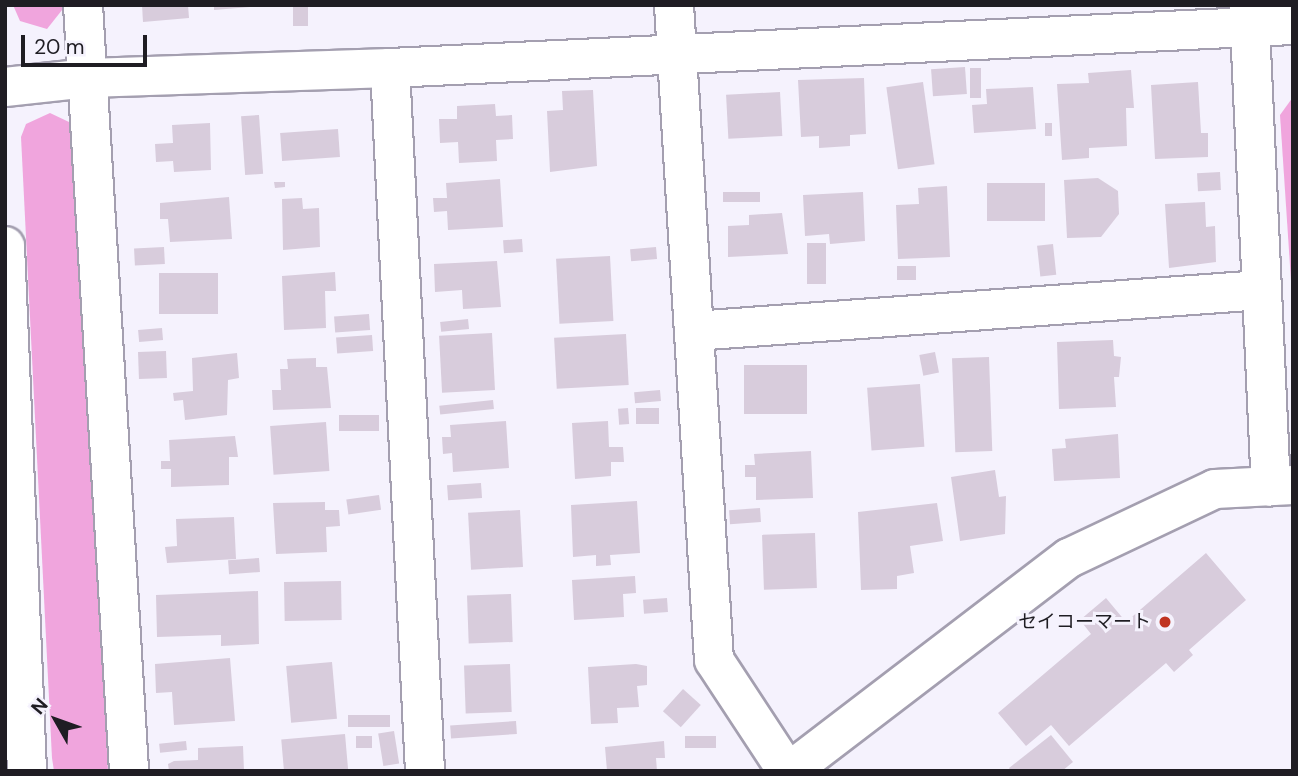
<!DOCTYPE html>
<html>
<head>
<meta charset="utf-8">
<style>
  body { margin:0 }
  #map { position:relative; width:1298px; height:776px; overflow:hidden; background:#f5f2fd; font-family:"DM Sans","Noto Sans JP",sans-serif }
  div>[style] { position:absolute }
  .green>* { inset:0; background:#f0a5dd }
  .building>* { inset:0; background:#d8ccdc; transform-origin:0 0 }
  .roads { filter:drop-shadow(2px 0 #a49fb0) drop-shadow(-2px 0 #a49fb0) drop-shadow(0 2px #a49fb0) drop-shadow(0 -2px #a49fb0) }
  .minor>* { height:38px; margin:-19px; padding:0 19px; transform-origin:19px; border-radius:19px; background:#fff }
  .dots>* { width:19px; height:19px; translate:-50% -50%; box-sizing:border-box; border:4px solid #f5f2fd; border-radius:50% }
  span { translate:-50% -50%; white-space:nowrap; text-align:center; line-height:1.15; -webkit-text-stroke:6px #f5f2fd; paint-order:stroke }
  .poi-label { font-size:19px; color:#1f1d23 }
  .right { translate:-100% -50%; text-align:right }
  .frame { position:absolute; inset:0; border:7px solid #1f1d23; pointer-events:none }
  .north { position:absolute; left:21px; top:685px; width:70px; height:70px; -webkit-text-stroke:5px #f5f2fd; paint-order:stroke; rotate:310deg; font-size:19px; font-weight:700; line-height:28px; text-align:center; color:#1f1d23 }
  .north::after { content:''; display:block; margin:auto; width:24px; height:32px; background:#1f1d23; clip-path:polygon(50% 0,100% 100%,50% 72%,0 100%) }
  .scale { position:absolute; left:21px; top:35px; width:126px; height:32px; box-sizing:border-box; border:4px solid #1f1d23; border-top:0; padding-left:9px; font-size:21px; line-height:24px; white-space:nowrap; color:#1f1d23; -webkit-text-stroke:5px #f5f2fd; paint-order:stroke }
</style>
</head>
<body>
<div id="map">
  <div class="green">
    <i style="clip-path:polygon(13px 5px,66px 5px,47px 29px,20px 21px)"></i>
    <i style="clip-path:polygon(1293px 97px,1293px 311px,1280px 115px)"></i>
    <i style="clip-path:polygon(50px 113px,69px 122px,75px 136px,108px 771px,54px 771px,52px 758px,21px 137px,26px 124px)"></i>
  </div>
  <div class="building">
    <i style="clip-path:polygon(142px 5px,188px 5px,189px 18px,143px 22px)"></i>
    <i style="clip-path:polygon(214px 5px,250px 5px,250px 7px,214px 10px)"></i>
    <i style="left:293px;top:5px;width:15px;height:21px"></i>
    <i style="left:965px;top:67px;width:27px;height:34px;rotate:86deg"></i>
    <i style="left:970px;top:68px;width:11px;height:30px"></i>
    <i style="clip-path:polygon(1131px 70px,1134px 108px,1126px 108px,1127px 146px,1089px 148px,1089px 158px,1062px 160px,1057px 84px,1089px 83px,1088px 73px)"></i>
    <i style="clip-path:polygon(864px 78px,866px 134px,850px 135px,850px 146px,819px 148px,819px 136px,801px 137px,798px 80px)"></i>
    <i style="left:923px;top:82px;width:83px;height:37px;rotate:82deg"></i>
    <i style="clip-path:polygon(1198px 82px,1201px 133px,1208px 133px,1208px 157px,1155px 159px,1151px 85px)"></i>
    <i style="clip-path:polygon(1033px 87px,1036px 129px,974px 133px,972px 105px,987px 104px,986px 89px)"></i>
    <i style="clip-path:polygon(593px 90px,597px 166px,550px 172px,547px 111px,563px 110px,562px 91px)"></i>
    <i style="left:780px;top:92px;width:44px;height:54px;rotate:87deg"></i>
    <i style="clip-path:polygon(495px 104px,496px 116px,512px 115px,513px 139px,496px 140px,497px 161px,459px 163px,458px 142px,440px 143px,439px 119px,457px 119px,457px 106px)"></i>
    <i style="left:259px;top:115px;width:59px;height:18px;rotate:86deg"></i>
    <i style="clip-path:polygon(210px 123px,211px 170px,174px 172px,173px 161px,156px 162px,155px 144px,173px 143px,172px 125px)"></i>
    <i style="left:1045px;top:123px;width:7px;height:13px"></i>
    <i style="left:338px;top:129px;width:28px;height:58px;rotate:86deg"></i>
    <i style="left:1220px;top:172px;width:18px;height:23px;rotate:87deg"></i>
    <i style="clip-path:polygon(1098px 178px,1118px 191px,1119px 214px,1101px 237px,1067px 238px,1064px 180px)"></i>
    <i style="clip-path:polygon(500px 179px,503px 227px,448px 230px,447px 211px,434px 212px,433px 198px,447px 198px,446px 183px)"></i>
    <i style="clip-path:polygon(274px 182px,285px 182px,285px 187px,275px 188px)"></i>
    <i style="left:987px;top:183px;width:58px;height:38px"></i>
    <i style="clip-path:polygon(947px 186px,950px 257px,898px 259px,896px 205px,919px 204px,918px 188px)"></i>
    <i style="left:760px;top:192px;width:10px;height:37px;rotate:90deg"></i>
    <i style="clip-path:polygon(863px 192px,865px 241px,830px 244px,829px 234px,805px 236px,803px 195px)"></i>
    <i style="clip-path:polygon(229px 197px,232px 239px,170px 242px,168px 219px,160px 219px,160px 203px)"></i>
    <i style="clip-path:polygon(302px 198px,303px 209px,319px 208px,320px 247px,283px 250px,282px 199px)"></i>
    <i style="clip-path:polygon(1205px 202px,1206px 227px,1215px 226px,1216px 262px,1169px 268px,1165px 204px)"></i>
    <i style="clip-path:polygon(782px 213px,788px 254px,728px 257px,728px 226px,749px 225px,749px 215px)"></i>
    <i style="left:522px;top:239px;width:13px;height:19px;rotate:86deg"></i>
    <i style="left:807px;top:243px;width:19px;height:41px"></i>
    <i style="left:1053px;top:244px;width:31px;height:16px;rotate:84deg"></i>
    <i style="left:164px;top:247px;width:17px;height:30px;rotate:87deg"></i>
    <i style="left:656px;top:247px;width:12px;height:26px;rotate:85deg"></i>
    <i style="left:610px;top:256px;width:65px;height:54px;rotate:87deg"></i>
    <i style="clip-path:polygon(497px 261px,501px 307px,463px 309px,462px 290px,435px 292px,434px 264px)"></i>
    <i style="left:916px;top:266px;width:14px;height:19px;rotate:90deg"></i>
    <i style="clip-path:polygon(335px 272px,336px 291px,325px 291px,326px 328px,284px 330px,282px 276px)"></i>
    <i style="left:218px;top:273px;width:41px;height:59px;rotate:90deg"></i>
    <i style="left:369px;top:314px;width:16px;height:35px;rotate:86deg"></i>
    <i style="left:468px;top:319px;width:10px;height:28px;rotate:84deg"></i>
    <i style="left:162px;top:328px;width:12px;height:24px;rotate:85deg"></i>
    <i style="left:492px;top:333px;width:57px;height:53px;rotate:87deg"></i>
    <i style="left:626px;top:334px;width:51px;height:72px;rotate:87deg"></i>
    <i style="left:372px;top:335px;width:16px;height:36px;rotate:86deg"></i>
    <i style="clip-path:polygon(1113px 340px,1114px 356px,1121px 357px,1119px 377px,1114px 377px,1116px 407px,1059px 409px,1057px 342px)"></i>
    <i style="left:166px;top:351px;width:27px;height:28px;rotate:88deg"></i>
    <i style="left:935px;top:352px;width:21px;height:16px;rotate:79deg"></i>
    <i style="clip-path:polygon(237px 353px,239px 378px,228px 380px,227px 415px,185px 420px,183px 400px,174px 401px,173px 393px,193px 391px,192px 358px)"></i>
    <i style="left:989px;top:357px;width:94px;height:37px;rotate:88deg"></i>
    <i style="clip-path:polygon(316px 358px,316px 367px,327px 367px,331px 408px,273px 410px,272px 390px,281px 390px,280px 369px,288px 369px,287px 359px)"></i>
    <i style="left:744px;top:365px;width:63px;height:49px"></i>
    <i style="left:920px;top:384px;width:63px;height:53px;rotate:86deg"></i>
    <i style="left:660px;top:390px;width:11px;height:26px;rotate:85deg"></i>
    <i style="left:493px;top:400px;width:9px;height:54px;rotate:84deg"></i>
    <i style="left:628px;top:408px;width:16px;height:10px;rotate:86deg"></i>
    <i style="left:659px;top:408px;width:16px;height:23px;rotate:90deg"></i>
    <i style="left:379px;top:415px;width:16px;height:40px;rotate:90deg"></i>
    <i style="clip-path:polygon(506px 421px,509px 468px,453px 472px,452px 453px,443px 454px,442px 437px,451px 437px,450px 425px)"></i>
    <i style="clip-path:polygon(608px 421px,609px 447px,623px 447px,624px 462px,611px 462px,611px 476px,575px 479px,572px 423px)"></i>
    <i style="left:326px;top:422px;width:49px;height:56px;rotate:86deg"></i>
    <i style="clip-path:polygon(1118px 434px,1120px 478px,1054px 481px,1052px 449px,1066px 448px,1065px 439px)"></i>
    <i style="clip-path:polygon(235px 436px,238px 457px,229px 457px,229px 485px,171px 487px,171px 469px,161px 469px,161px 461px,170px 461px,169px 440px)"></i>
    <i style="clip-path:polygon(811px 451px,813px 498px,756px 500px,756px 477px,745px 477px,745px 465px,755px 465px,754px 454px)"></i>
    <i style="clip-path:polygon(995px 470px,999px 497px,1006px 496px,1005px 534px,960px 541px,951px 477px)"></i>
    <i style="left:481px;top:483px;width:15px;height:34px;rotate:86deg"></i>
    <i style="left:379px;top:495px;width:15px;height:33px;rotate:82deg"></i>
    <i style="clip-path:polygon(637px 501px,640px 553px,610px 555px,611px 565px,596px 566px,596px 555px,573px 557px,571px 505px)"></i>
    <i style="clip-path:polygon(325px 502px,325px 510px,339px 510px,340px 526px,326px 527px,327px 552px,276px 554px,273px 503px)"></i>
    <i style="clip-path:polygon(937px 503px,943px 541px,910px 546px,914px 573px,897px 576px,897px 589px,861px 590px,858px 512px)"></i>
    <i style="left:760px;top:508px;width:14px;height:31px;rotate:86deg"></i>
    <i style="left:520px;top:510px;width:57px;height:52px;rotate:87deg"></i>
    <i style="clip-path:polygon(234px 517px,236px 559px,167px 563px,165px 547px,177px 546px,176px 519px)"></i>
    <i style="left:815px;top:533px;width:55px;height:53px;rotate:88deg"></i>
    <i style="clip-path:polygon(1206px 553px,1246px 600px,1189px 650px,1193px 655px,1174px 672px,1166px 663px,1069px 746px,1051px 725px,1026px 746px,998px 713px,1091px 634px,1080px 620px,1106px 598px,1126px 622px)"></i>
    <i style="left:259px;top:558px;width:14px;height:31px;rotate:86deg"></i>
    <i style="clip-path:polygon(635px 576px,636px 593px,623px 594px,624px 617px,574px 620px,572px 580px)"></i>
    <i style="left:341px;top:581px;width:39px;height:57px;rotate:89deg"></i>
    <i style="clip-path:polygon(258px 591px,259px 644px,221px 646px,221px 635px,157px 637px,156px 595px)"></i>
    <i style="left:511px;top:594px;width:48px;height:44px;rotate:88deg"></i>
    <i style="left:667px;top:598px;width:14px;height:24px;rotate:86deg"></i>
    <i style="clip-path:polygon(230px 658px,235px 721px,174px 725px,172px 692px,156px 693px,155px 664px)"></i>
    <i style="left:332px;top:662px;width:57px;height:46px;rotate:85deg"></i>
    <i style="left:510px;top:664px;width:48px;height:46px;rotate:88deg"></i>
    <i style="clip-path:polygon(636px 664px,647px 666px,647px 685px,637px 686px,639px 707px,617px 708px,618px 723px,591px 724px,588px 667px)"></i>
    <i style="left:683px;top:689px;width:24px;height:30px;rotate:42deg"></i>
    <i style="left:390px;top:715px;width:12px;height:42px;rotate:90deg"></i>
    <i style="left:516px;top:721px;width:13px;height:66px;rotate:86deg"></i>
    <i style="left:394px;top:731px;width:33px;height:16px;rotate:81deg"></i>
    <i style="left:345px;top:734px;width:37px;height:64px;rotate:85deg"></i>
    <i style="clip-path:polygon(1051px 735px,1073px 762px,1062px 771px,1011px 771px,1009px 768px)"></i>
    <i style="left:356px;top:736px;width:16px;height:12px"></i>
    <i style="left:716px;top:736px;width:12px;height:31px;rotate:90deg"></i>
    <i style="left:186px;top:741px;width:9px;height:27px;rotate:84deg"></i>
    <i style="clip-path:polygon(664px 741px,665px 758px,656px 758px,657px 771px,607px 771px,605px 747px)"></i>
    <i style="clip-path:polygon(243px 746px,244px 771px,169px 771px,168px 764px,174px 761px,198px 760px,198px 748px)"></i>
  </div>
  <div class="roads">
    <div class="minor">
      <i style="left:83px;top:5px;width:767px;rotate:86.56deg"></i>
      <i style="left:674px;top:5px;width:656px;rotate:86.51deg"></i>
      <i style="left:714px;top:660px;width:133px;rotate:56.7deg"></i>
      <i style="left:1249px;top:5px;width:482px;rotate:87.4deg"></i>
      <i style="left:390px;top:68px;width:704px;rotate:87.15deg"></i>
      <i style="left:5px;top:87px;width:83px;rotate:-6.2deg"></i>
      <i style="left:88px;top:78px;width:302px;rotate:-1.9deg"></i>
      <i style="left:390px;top:68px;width:904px;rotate:-2.73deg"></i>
      <i style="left:5px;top:246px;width:525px;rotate:87.6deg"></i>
      <i style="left:694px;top:331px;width:569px;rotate:-4.13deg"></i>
      <i style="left:790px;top:771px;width:351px;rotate:-37.4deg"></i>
      <i style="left:1069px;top:558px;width:161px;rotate:-25.3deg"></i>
      <i style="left:1215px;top:489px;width:78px;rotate:-2.9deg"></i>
    </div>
  </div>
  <div class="dots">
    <i style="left:1165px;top:622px;background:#c03422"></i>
  </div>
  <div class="poi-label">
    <span class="right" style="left:1151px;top:622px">セイコーマート</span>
  </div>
  <div class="frame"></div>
  <div class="north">N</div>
  <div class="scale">20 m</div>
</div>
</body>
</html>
